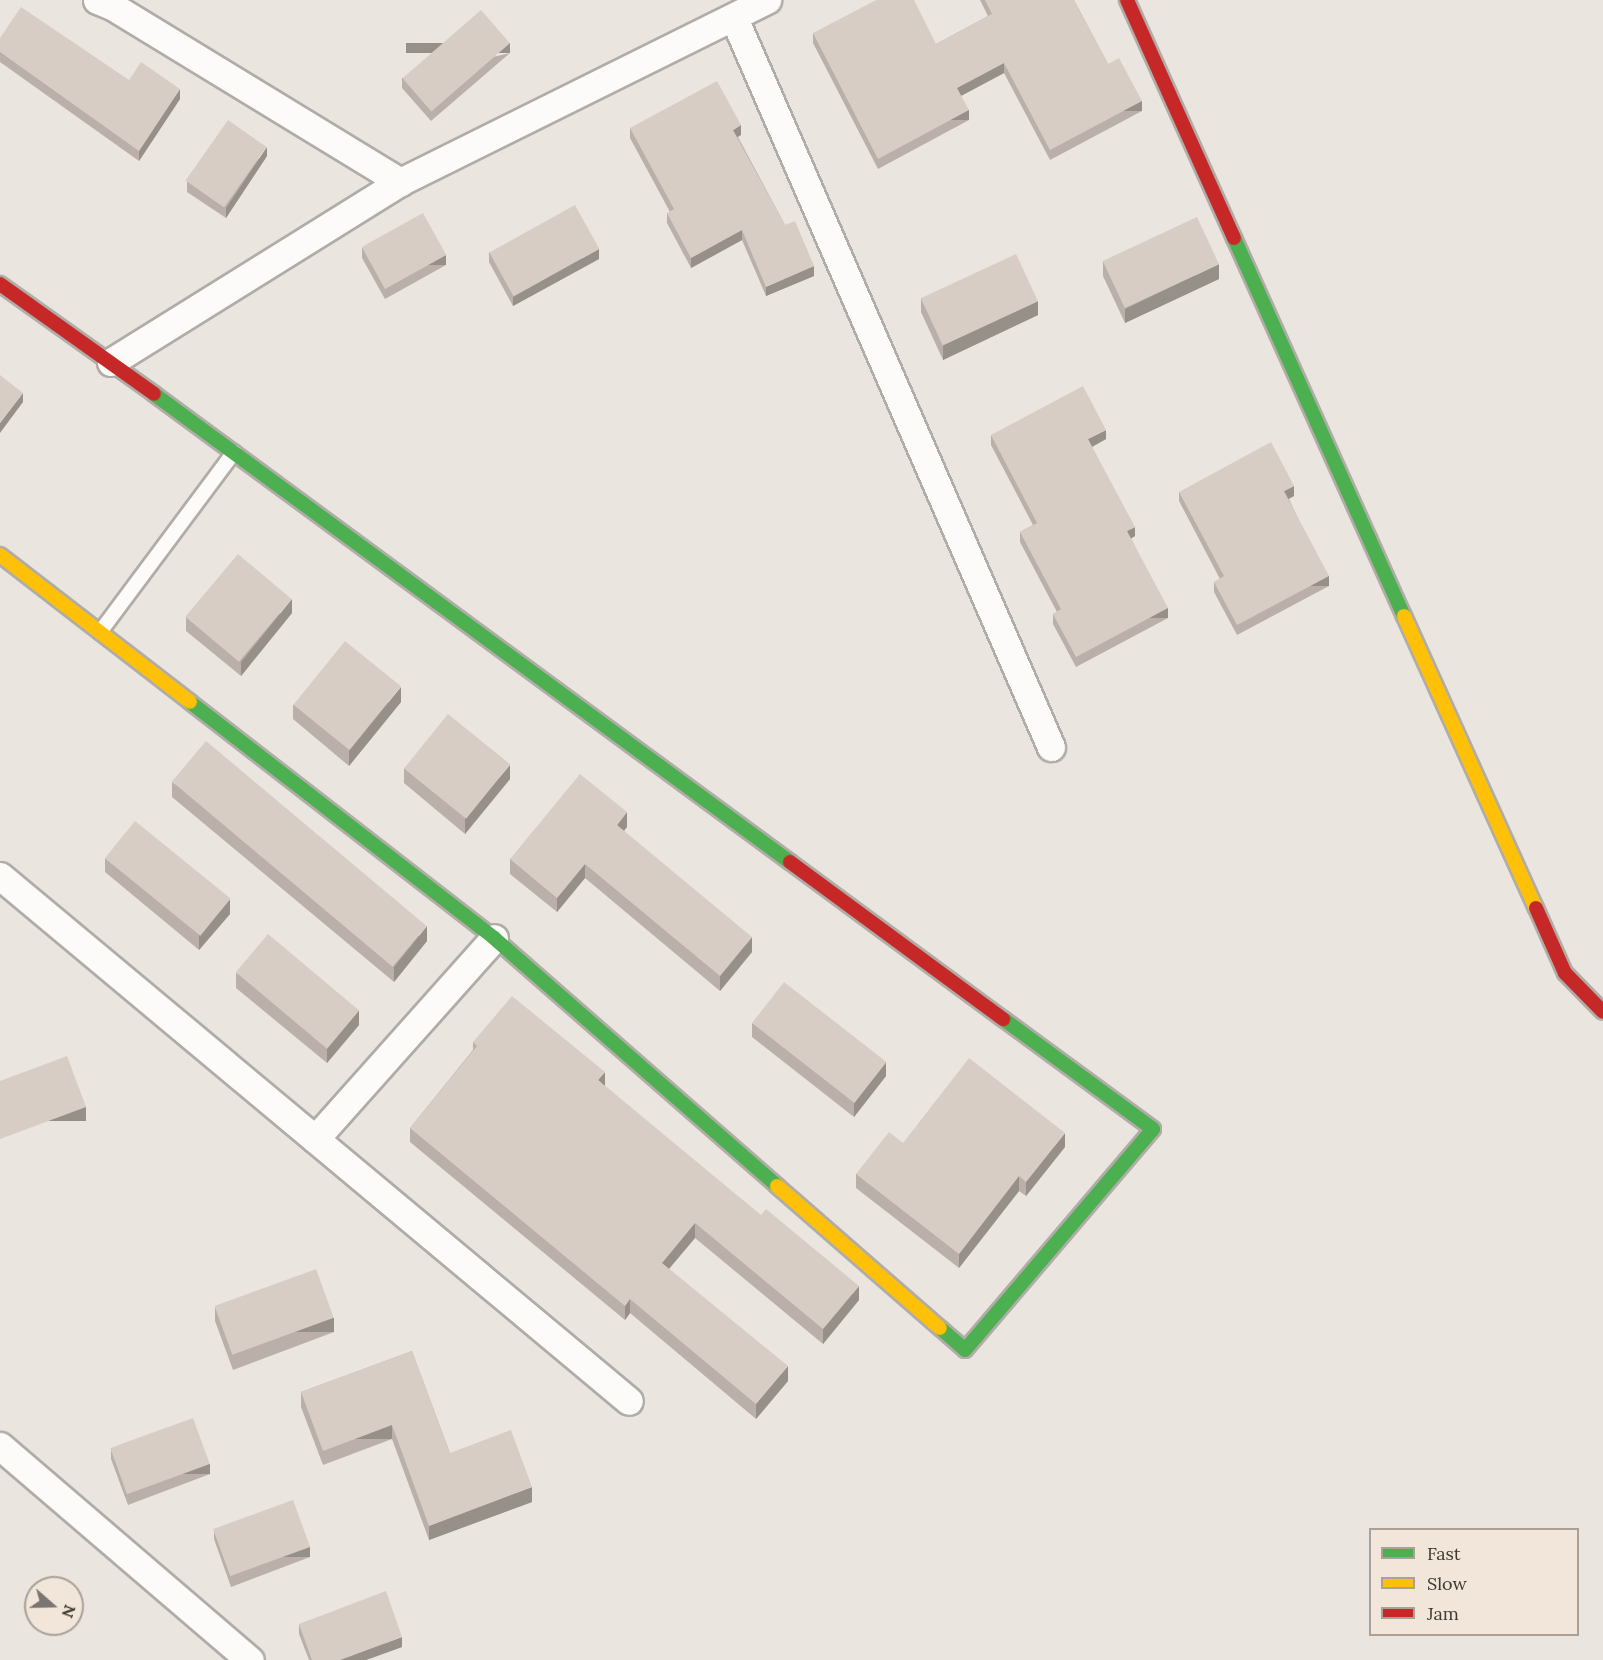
<!DOCTYPE html>
<html>
<head>
<meta charset="utf-8">
<style>
  body { margin:0 }
  #map { position:relative; width:1603px; height:1660px; overflow:hidden; background:#ebe5df; font-family:Lora,serif }
  div>[style] { position:absolute }
  .roads { filter:drop-shadow(2px 0 #b0aca7) drop-shadow(-2px 0 #b0aca7) drop-shadow(0 2px #b0aca7) drop-shadow(0 -2px #b0aca7) }
  .lane>* { height:14px; margin:-7px; padding:0 7px; transform-origin:7px; border-radius:7px; background:#fcfbfa }
  .street>* { height:27px; margin:-13.5px; padding:0 13.5px; transform-origin:13.5px; border-radius:13.5px; background:#fcfbfa }
  .fast>* { height:14px; margin:-7px; padding:0 7px; transform-origin:7px; border-radius:7px; background:#4caf50 }
  .slow>* { height:14px; margin:-7px; padding:0 7px; transform-origin:7px; border-radius:7px; background:#ffc107 }
  .jam>* { height:14px; margin:-7px; padding:0 7px; transform-origin:7px; border-radius:7px; background:#c62828 }
  .wall>* { inset:0; background:#bab0a9 }
  .shaded-wall>* { inset:0; background:#979089; transform-origin:0 0 }
  .building>* { inset:0; background:#d8cdc4; transform-origin:0 0 }
  span { translate:-50% -50%; white-space:nowrap; text-align:center; line-height:1.15; -webkit-text-stroke:4.5px #f1e6d9; paint-order:stroke }
  .legend { position:absolute; left:1369px; top:1528px; width:210px; height:108px; box-sizing:border-box; background:#f1e6d9; border:2px solid #a9a197; margin:0; padding:8px 10px; list-style:none; font-size:18px; color:#3d3934 }
  .legend li { display:flex; align-items:center; gap:12px; height:30px }
  .legend b { width:30px; border:2px solid #a9a197 }
  .north { position:absolute; left:24px; top:1576px; width:60px; height:60px; box-sizing:border-box; background:#f1e6d9; border:2px solid #a9a197; border-radius:50%; rotate:110deg; font-size:16px; font-weight:700; line-height:24px; text-align:center; color:#3d3934 }
  .north::after { content:''; display:block; margin:auto; width:21px; height:27px; background:#7a7570; clip-path:polygon(50% 0,100% 100%,50% 72%,0 100%) }
</style>
</head>
<body>
<div id="map">
  <div class="roads">
    <div class="lane">
      <i style="left:100px;top:632px;width:224px;rotate:-53.3deg"></i>
    </div>
    <div class="street">
      <i style="left:97px;top:0;width:16px;rotate:22deg"></i>
      <i style="left:112px;top:6px;width:338px;rotate:31.4deg"></i>
      <i style="left:734px;top:18px;width:795px;rotate:66.5deg"></i>
      <i style="left:111px;top:362px;width:340px;rotate:-31.9deg"></i>
      <i style="left:400px;top:182px;width:410px;rotate:-26.4deg"></i>
      <i style="left:0;top:876px;width:819px;rotate:39.85deg"></i>
      <i style="left:315px;top:1139px;width:269px;rotate:-48.3deg"></i>
      <i style="left:0;top:1446px;width:329px;rotate:40.6deg"></i>
    </div>
    <div class="fast">
      <i style="left:1234px;top:238px;width:414px;rotate:65.8deg"></i>
      <i style="left:154px;top:394px;width:790px;rotate:36.35deg"></i>
      <i style="left:190px;top:702px;width:385px;rotate:37.8deg"></i>
      <i style="left:494px;top:938px;width:376px;rotate:41.2deg"></i>
      <i style="left:940px;top:1328px;width:33px;rotate:41deg"></i>
      <i style="left:965px;top:1350px;width:290px;rotate:-49.6deg"></i>
      <i style="left:1153px;top:1129px;width:186px;rotate:-143.7deg"></i>
    </div>
    <div class="slow">
      <i style="left:0;top:555px;width:240px;rotate:37.7deg"></i>
      <i style="left:1404px;top:616px;width:320px;rotate:65.7deg"></i>
      <i style="left:777px;top:1186px;width:216px;rotate:41.1deg"></i>
    </div>
    <div class="jam">
      <i style="left:1127px;top:0;width:261px;rotate:65.8deg"></i>
      <i style="left:0;top:284px;width:189px;rotate:35.5deg"></i>
      <i style="left:790px;top:862px;width:265px;rotate:36.4deg"></i>
      <i style="left:1536px;top:908px;width:71px;rotate:66deg"></i>
      <i style="left:1565px;top:973px;width:54px;rotate:45.7deg"></i>
    </div>
  </div>
  <div class="wall">
    <i style="clip-path:polygon(980px 0,1074px 0,1108px 64px,1142px 111px,1050px 160px,1004px 73px,961px 96px,969px 120px,878px 169px,813px 43px,813px 33px,936px 44px,988px 16px)"></i>
    <i style="clip-path:polygon(0 38px,129px 80px,180px 99px,139px 161px,0 62px)"></i>
    <i style="clip-path:polygon(510px 53px,431px 121px,402px 88px,402px 78px)"></i>
    <i style="clip-path:polygon(630px 128px,741px 135px,738px 137px,785px 225px,814px 276px,766px 296px,742px 240px,691px 268px,667px 223px,667px 213px,670px 212px,630px 138px)"></i>
    <i style="clip-path:polygon(267px 156px,226px 218px,187px 192px,187px 182px)"></i>
    <i style="clip-path:polygon(362px 248px,446px 265px,385px 299px,362px 258px)"></i>
    <i style="clip-path:polygon(489px 252px,599px 259px,513px 306px,489px 262px)"></i>
    <i style="clip-path:polygon(1103px 262px,1219px 279px,1125px 323px,1103px 276px)"></i>
    <i style="clip-path:polygon(921px 298px,1038px 315px,943px 360px,921px 312px)"></i>
    <i style="clip-path:polygon(991px 435px,1106px 439px,1092px 447px,1135px 536px,1131px 538px,1168px 618px,1076px 667px,1053px 624px,1053px 614px,1057px 612px,1020px 542px,1020px 532px,1033px 525px,991px 445px)"></i>
    <i style="clip-path:polygon(1179px 492px,1294px 496px,1289px 499px,1329px 586px,1237px 635px,1214px 592px,1214px 582px,1220px 579px,1179px 501px)"></i>
    <i style="clip-path:polygon(292px 613px,241px 676px,186px 631px,186px 617px)"></i>
    <i style="clip-path:polygon(401px 702px,349px 766px,293px 719px,293px 705px)"></i>
    <i style="clip-path:polygon(404px 768px,510px 779px,465px 834px,404px 783px)"></i>
    <i style="clip-path:polygon(172px 782px,427px 941px,394px 982px,172px 797px)"></i>
    <i style="clip-path:polygon(627px 827px,624px 831px,752px 952px,720px 991px,585px 878px,557px 912px,510px 874px,510px 859px)"></i>
    <i style="clip-path:polygon(105px 858px,230px 914px,199px 950px,105px 872px)"></i>
    <i style="clip-path:polygon(236px 973px,359px 1025px,327px 1063px,236px 988px)"></i>
    <i style="clip-path:polygon(752px 1023px,886px 1076px,854px 1117px,752px 1037px)"></i>
    <i style="clip-path:polygon(473px 1042px,605px 1086px,859px 1300px,823px 1344px,695px 1238px,669px 1269px,788px 1381px,756px 1419px,630px 1313px,625px 1320px,410px 1142px,410px 1128px,473px 1050px)"></i>
    <i style="clip-path:polygon(903px 1143px,1065px 1147px,1026px 1196px,1019px 1191px,959px 1268px,856px 1188px,856px 1174px)"></i>
    <i style="clip-path:polygon(215px 1307px,334px 1332px,233px 1370px,215px 1321px)"></i>
    <i style="clip-path:polygon(412px 1351px,450px 1453px,532px 1502px,429px 1540px,392px 1439px,323px 1465px,301px 1407px,301px 1392px)"></i>
    <i style="clip-path:polygon(111px 1449px,210px 1474px,128px 1505px,111px 1459px)"></i>
    <i style="clip-path:polygon(214px 1530px,310px 1557px,231px 1587px,214px 1539px)"></i>
    <i style="clip-path:polygon(299px 1624px,402px 1647px,366px 1660px,309px 1660px,299px 1634px)"></i>
  </div>
  <div class="shaded-wall">
    <i style="left:510px;top:43px;width:10px;height:104px;rotate:90deg"></i>
    <i style="clip-path:polygon(1004px 63px,1004px 73px,957px 98px,957px 88px)"></i>
    <i style="clip-path:polygon(180px 89px,180px 99px,139px 161px,139px 151px)"></i>
    <i style="left:1142px;top:101px;width:10px;height:104px;rotate:90deg"></i>
    <i style="left:969px;top:110px;width:10px;height:103px;rotate:90deg"></i>
    <i style="clip-path:polygon(741px 125px,741px 135px,733px 139px,733px 130px)"></i>
    <i style="clip-path:polygon(267px 147px,267px 156px,226px 218px,226px 208px)"></i>
    <i style="clip-path:polygon(742px 230px,742px 240px,691px 268px,691px 258px)"></i>
    <i style="clip-path:polygon(599px 249px,599px 259px,513px 306px,513px 297px)"></i>
    <i style="left:446px;top:255px;width:10px;height:70px;rotate:90deg"></i>
    <i style="clip-path:polygon(1219px 264px,1219px 279px,1125px 323px,1125px 309px)"></i>
    <i style="clip-path:polygon(814px 266px,814px 276px,766px 296px,766px 287px)"></i>
    <i style="clip-path:polygon(1038px 301px,1038px 315px,943px 360px,943px 345px)"></i>
    <i style="clip-path:polygon(23px 393px,23px 402px,0 433px,0 423px)"></i>
    <i style="clip-path:polygon(1106px 430px,1106px 439px,1088px 449px,1088px 439px)"></i>
    <i style="clip-path:polygon(1294px 486px,1294px 496px,1284px 501px,1284px 491px)"></i>
    <i style="clip-path:polygon(1135px 527px,1135px 536px,1127px 541px,1127px 531px)"></i>
    <i style="left:1329px;top:576px;width:10px;height:104px;rotate:90deg"></i>
    <i style="clip-path:polygon(292px 599px,292px 613px,241px 676px,241px 662px)"></i>
    <i style="left:1168px;top:608px;width:10px;height:104px;rotate:90deg"></i>
    <i style="clip-path:polygon(401px 687px,401px 702px,349px 766px,349px 751px)"></i>
    <i style="clip-path:polygon(510px 765px,510px 779px,465px 834px,465px 819px)"></i>
    <i style="clip-path:polygon(627px 812px,627px 827px,617px 839px,617px 825px)"></i>
    <i style="clip-path:polygon(585px 864px,585px 878px,557px 912px,557px 898px)"></i>
    <i style="clip-path:polygon(230px 899px,230px 914px,199px 950px,199px 936px)"></i>
    <i style="clip-path:polygon(427px 926px,427px 941px,394px 982px,394px 967px)"></i>
    <i style="clip-path:polygon(752px 937px,752px 952px,720px 991px,720px 976px)"></i>
    <i style="clip-path:polygon(359px 1010px,359px 1025px,327px 1063px,327px 1049px)"></i>
    <i style="clip-path:polygon(886px 1062px,886px 1076px,854px 1117px,854px 1102px)"></i>
    <i style="clip-path:polygon(605px 1072px,605px 1087px,598px 1080px)"></i>
    <i style="left:86px;top:1107px;width:14px;height:92px;rotate:90deg"></i>
    <i style="clip-path:polygon(1065px 1133px,1065px 1147px,1026px 1196px,1026px 1182px)"></i>
    <i style="clip-path:polygon(1019px 1176px,1019px 1191px,959px 1268px,959px 1254px)"></i>
    <i style="clip-path:polygon(695px 1223px,695px 1238px,662px 1277px,662px 1263px)"></i>
    <i style="clip-path:polygon(859px 1286px,859px 1300px,823px 1344px,823px 1329px)"></i>
    <i style="clip-path:polygon(630px 1299px,630px 1313px,625px 1320px,625px 1306px)"></i>
    <i style="left:334px;top:1318px;width:14px;height:108px;rotate:90deg"></i>
    <i style="clip-path:polygon(788px 1366px,788px 1381px,756px 1419px,756px 1404px)"></i>
    <i style="left:392px;top:1425px;width:14px;height:74px;rotate:90deg"></i>
    <i style="left:210px;top:1464px;width:10px;height:88px;rotate:90deg"></i>
    <i style="clip-path:polygon(532px 1487px,532px 1502px,429px 1540px,429px 1526px)"></i>
    <i style="left:310px;top:1547px;width:10px;height:85px;rotate:90deg"></i>
    <i style="clip-path:polygon(402px 1637px,402px 1647px,366px 1660px,340px 1660px)"></i>
  </div>
  <div class="building">
    <i style="clip-path:polygon(876px 0,914px 0,936px 44px,992px 14px,985px 0,1074px 0,1108px 64px,1119px 58px,1142px 101px,1050px 150px,1004px 63px,957px 88px,969px 110px,878px 159px,813px 33px)"></i>
    <i style="clip-path:polygon(21px 7px,129px 80px,141px 62px,180px 89px,139px 151px,0 52px,0 38px)"></i>
    <i style="left:481px;top:10px;width:44px;height:104px;rotate:49deg"></i>
    <i style="clip-path:polygon(717px 81px,741px 125px,733px 130px,785px 225px,795px 221px,814px 266px,766px 287px,742px 230px,691px 258px,667px 213px,674px 209px,630px 128px)"></i>
    <i style="left:228px;top:120px;width:47px;height:74px;rotate:35deg"></i>
    <i style="left:575px;top:205px;width:50px;height:98px;rotate:61deg"></i>
    <i style="left:423px;top:213px;width:48px;height:70px;rotate:61deg"></i>
    <i style="left:1197px;top:217px;width:52px;height:104px;rotate:65deg"></i>
    <i style="left:1016px;top:254px;width:52px;height:105px;rotate:65deg"></i>
    <i style="clip-path:polygon(0 375px,23px 393px,0 423px)"></i>
    <i style="clip-path:polygon(1083px 386px,1106px 430px,1088px 439px,1135px 527px,1127px 531px,1168px 608px,1076px 657px,1053px 614px,1061px 609px,1020px 532px,1037px 523px,991px 435px)"></i>
    <i style="clip-path:polygon(1271px 442px,1294px 486px,1284px 491px,1329px 576px,1237px 625px,1214px 582px,1224px 576px,1179px 492px)"></i>
    <i style="left:238px;top:554px;width:70px;height:82px;rotate:40deg"></i>
    <i style="left:345px;top:641px;width:72px;height:82px;rotate:39deg"></i>
    <i style="left:448px;top:714px;width:80px;height:70px;rotate:39deg"></i>
    <i style="left:206px;top:741px;width:288px;height:53px;rotate:40deg"></i>
    <i style="clip-path:polygon(580px 774px,627px 812px,617px 825px,752px 937px,720px 976px,585px 864px,557px 898px,510px 859px)"></i>
    <i style="left:135px;top:821px;width:123px;height:48px;rotate:39deg"></i>
    <i style="left:268px;top:934px;width:119px;height:50px;rotate:40deg"></i>
    <i style="left:784px;top:982px;width:130px;height:52px;rotate:38deg"></i>
    <i style="clip-path:polygon(512px 996px,605px 1072px,598px 1080px,761px 1215px,766px 1209px,859px 1286px,823px 1329px,695px 1223px,662px 1263px,788px 1366px,756px 1404px,630px 1299px,625px 1306px,410px 1128px,477px 1046px,473px 1042px)"></i>
    <i style="clip-path:polygon(67px 1056px,86px 1107px,0 1139px,0 1081px)"></i>
    <i style="clip-path:polygon(969px 1058px,1065px 1133px,1026px 1182px,1019px 1176px,959px 1254px,856px 1174px,889px 1132px,903px 1143px)"></i>
    <i style="left:316px;top:1269px;width:52px;height:108px;rotate:70deg"></i>
    <i style="clip-path:polygon(412px 1351px,450px 1453px,511px 1430px,532px 1487px,429px 1526px,392px 1425px,323px 1451px,301px 1392px)"></i>
    <i style="left:193px;top:1418px;width:49px;height:88px;rotate:70deg"></i>
    <i style="left:293px;top:1500px;width:50px;height:85px;rotate:70deg"></i>
    <i style="clip-path:polygon(386px 1591px,402px 1637px,340px 1660px,312px 1660px,299px 1624px)"></i>
  </div>
  <ul class="legend">
  <li><b style="height:8px;background:#4caf50"></b>Fast</li>
  <li><b style="height:8px;background:#ffc107"></b>Slow</li>
  <li><b style="height:8px;background:#c62828"></b>Jam</li>
  </ul>
  <div class="north">N</div>
</div>
</body>
</html>
